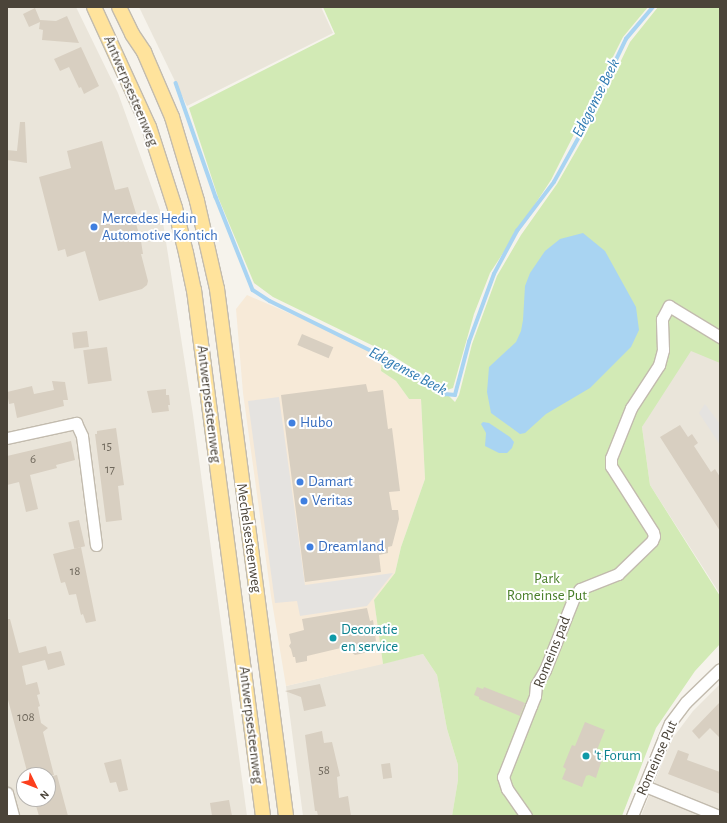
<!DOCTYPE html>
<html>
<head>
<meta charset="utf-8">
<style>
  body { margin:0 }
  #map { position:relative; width:727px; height:823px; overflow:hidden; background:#f6f3ec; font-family:"Alegreya Sans",sans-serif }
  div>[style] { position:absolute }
  .residential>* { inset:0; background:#eae5da }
  .commercial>* { inset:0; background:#f7ead8 }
  .green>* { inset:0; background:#d2eab5 }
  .parking>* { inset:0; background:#e5e3e0 }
  .water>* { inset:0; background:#a9d4f2 }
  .stream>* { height:3.5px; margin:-1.75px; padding:0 1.75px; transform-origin:1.75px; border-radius:1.75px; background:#a9d4f2 }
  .building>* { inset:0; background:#d8cfc1; transform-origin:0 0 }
  .roads { filter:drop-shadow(1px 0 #c2bbae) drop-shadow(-1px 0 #c2bbae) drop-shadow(0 1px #c2bbae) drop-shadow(0 -1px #c2bbae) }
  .minor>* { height:11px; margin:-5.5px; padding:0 5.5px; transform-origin:5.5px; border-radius:5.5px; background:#fff }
  .major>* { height:14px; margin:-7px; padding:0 7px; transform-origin:7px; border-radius:7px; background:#ffe39c }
  .dots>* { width:11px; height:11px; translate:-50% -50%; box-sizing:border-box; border:2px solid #fff; border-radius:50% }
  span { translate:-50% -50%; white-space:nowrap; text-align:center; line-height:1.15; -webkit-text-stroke:4px #fff; paint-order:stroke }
  .number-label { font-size:13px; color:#6e675b }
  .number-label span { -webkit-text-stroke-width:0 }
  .street-label { font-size:15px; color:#4b4439 }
  .shop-label { font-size:15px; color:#366cbe }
  .left { translate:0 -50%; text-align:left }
  .park-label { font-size:15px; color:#4a7f2a }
  .culture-label { font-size:15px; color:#0d838f }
  .water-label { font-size:16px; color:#2e7ab2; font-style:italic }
  .frame { position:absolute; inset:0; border:8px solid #4b4439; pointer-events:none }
  .north { position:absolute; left:16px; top:767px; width:40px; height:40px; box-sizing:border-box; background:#fff; border:1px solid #b7b4b0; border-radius:50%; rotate:133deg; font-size:11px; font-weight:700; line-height:16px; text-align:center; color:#4b4439 }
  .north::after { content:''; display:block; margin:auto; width:14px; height:18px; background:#fc3f1d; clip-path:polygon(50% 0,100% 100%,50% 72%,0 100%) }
</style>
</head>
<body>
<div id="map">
  <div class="residential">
    <i style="clip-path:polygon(evenodd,7px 7px,76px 7px,118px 93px,162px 216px,193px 415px,247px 816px,7px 816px,7px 7px,24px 775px,48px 775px,48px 799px,24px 799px,24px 775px)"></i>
    <i style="clip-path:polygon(139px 7px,321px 7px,333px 33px,187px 106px)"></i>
    <i style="clip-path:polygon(692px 337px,720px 355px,720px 594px,650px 485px,642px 427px)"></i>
    <i style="clip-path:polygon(423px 654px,437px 675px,447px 729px,458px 765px,458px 780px,452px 816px,303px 816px,286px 686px)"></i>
    <i style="clip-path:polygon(720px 684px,720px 816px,641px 816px,672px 739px,693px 711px)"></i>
  </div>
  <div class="commercial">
    <i style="clip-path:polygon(247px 295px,319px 326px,382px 357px,381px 371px,396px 381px,409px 399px,421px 399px,425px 479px,401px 547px,395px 573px,374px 600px,383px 664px,286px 686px,271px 596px,243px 393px,236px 309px)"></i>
  </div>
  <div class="green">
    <i style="clip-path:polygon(323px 7px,648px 7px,623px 37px,551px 180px,490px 273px,474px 314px,453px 388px,447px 390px,390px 354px,273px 297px,254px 283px,218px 197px,189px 108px,335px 34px)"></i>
    <i style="clip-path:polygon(658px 7px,720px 7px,720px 363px,691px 351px,642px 427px,650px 485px,720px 596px,720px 644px,695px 671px,656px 728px,622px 816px,452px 816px,458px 780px,458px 765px,447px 729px,437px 675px,423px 654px,383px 664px,374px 600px,395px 573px,401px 547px,425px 479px,421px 399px,409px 399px,396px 381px,381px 371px,382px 357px,448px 395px,455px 402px,459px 395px,472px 344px,497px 276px,521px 235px,557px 184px,584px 137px,630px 42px)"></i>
  </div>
  <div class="parking">
    <i style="clip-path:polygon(279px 397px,305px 585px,393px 573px,367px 606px,300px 616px,297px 601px,275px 603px,248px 401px)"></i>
    <i style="clip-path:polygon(705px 404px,720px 424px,720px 445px,699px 413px)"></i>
  </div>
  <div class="water">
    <i style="clip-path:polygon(583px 233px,605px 251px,636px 307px,639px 330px,631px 347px,590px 388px,546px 414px,525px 433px,520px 434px,491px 413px,487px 392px,489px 367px,516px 342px,521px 331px,523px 320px,525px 286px,530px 273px,545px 251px,560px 239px)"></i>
    <i style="clip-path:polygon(483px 422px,489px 423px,510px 437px,514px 442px,512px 448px,507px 453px,499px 453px,485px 446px,486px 433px,481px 424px)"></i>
  </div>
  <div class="stream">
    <i style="left:176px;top:83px;width:121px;rotate:70.7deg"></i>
    <i style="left:216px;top:197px;width:100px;rotate:68.3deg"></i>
    <i style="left:253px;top:290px;width:20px;rotate:33deg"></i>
    <i style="left:270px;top:301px;width:131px;rotate:26.2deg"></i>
    <i style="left:388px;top:359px;width:67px;rotate:31.6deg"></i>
    <i style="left:445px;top:394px;width:10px;rotate:6deg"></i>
    <i style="left:455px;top:395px;width:55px;rotate:-75.2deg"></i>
    <i style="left:469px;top:342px;width:72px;rotate:-69.8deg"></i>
    <i style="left:494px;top:274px;width:49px;rotate:-61.9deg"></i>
    <i style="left:517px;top:231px;width:61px;rotate:-52.9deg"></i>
    <i style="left:554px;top:182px;width:54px;rotate:-61deg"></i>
    <i style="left:580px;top:135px;width:106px;rotate:-64.4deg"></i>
    <i style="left:626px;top:39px;width:42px;rotate:-49.8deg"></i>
  </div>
  <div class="building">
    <i style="clip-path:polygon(35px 8px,40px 20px,56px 21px,67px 16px,79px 43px,42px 40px,43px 30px,39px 29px,40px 22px,29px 27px,23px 14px)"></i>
    <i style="clip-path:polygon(81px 47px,99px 86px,84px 94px,81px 87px,79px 88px,69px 67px,60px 71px,54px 59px)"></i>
    <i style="clip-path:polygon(20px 122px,25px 122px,27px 163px,7px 160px,7px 150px,17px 151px)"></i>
    <i style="clip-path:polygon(102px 141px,115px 190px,128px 187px,138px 220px,135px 220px,141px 241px,143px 254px,141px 254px,148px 281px,147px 285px,142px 289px,99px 301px,85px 251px,67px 257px,65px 249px,58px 251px,39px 177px,71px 168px,67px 151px)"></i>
    <i style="left:87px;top:331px;width:16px;height:15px;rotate:83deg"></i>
    <i style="left:302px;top:334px;width:34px;height:12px;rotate:23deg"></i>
    <i style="left:107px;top:347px;width:34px;height:24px;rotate:82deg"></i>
    <i style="clip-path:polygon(52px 381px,65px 382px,68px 400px,63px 400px,64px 406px,17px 418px,14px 403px,9px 404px,7px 392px,32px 386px,34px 394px,54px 390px)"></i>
    <i style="clip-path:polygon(366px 384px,368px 392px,383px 390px,388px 429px,392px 428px,400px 491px,389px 492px,392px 510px,398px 510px,399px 519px,392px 546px,388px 547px,388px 553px,379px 555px,381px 572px,305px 582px,281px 395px)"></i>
    <i style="clip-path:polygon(166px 389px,166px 395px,169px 395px,170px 405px,168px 405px,169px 411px,152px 413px,147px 391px)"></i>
    <i style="clip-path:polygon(680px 425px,688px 437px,692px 434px,698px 443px,694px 446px,711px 472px,715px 469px,720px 477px,720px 531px,660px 437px)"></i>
    <i style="clip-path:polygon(116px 428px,124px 485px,118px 486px,122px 520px,106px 522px,95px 434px,97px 434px,97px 431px)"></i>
    <i style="clip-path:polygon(71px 441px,75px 460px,56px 465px,57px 468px,30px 475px,38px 509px,26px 512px,19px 482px,7px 485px,7px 456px)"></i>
    <i style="left:79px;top:520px;width:27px;height:11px;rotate:77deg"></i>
    <i style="clip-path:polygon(81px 547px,96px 621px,86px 623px,83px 614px,81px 615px,76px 594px,69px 595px,65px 582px,61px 583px,53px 554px)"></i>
    <i style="clip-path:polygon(367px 608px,370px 621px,373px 620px,376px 641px,371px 643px,373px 651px,355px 655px,345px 647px,307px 656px,307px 661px,296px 663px,295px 657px,293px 657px,291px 649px,289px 646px,291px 643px,289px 634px,304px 630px,302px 619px)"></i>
    <i style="clip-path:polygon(7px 619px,10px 619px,19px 653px,46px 646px,48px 654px,61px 651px,65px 665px,48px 670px,45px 660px,22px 666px,26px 685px,37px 682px,40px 694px,37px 695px,40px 706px,38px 707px,41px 723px,48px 728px,43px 732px,54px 775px,28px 775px,7px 696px)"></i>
    <i style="clip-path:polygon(320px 684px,326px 706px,304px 711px,301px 697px,285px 691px)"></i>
    <i style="clip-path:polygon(477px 687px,483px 689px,484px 687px,525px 703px,520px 716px,479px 699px,479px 697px,474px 695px)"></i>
    <i style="clip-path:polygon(720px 702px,720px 738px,710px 728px,699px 739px,692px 731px)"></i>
    <i style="clip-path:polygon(585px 722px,605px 730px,597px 750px,604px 753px,596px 778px,589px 775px,586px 776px,582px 787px,562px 779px,566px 769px,563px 767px,572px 745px,575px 746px)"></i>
    <i style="clip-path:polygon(322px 731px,324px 743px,332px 742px,340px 776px,337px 777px,339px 798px,348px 796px,351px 816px,318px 816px,317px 811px,315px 811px,305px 735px)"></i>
    <i style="clip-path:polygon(678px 750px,689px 754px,687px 760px,720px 772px,720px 794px,668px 774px)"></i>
    <i style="clip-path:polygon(121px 759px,128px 790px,119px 792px,116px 782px,110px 783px,104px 763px)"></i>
    <i style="left:390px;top:763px;width:15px;height:9px;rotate:82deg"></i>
    <i style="clip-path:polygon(57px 775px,68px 816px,39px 816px,34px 799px,48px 799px,48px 777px)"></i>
    <i style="clip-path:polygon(229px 800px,232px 816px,212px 816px,210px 803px)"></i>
  </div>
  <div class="roads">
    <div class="minor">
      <i style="left:7px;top:438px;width:71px;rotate:-12.3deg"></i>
      <i style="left:76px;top:423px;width:14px;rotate:65deg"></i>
      <i style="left:82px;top:436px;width:110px;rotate:82.7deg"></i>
      <i style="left:645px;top:786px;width:80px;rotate:22.1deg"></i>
      <i style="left:7px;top:793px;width:24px;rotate:75deg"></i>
      <i style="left:526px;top:816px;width:33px;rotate:-125deg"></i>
      <i style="left:507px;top:789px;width:13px;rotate:-108deg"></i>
      <i style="left:503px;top:777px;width:76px;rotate:-68.5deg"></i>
      <i style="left:531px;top:706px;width:11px;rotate:-68deg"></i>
      <i style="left:535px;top:696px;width:11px;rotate:-85deg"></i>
      <i style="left:536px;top:685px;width:17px;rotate:-59deg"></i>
      <i style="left:545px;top:670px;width:79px;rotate:-68.3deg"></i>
      <i style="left:574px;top:597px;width:10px;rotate:-53deg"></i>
      <i style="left:580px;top:589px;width:41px;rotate:-21.5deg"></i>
      <i style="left:618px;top:574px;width:47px;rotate:-44.1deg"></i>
      <i style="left:652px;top:541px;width:5px;rotate:-68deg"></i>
      <i style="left:654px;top:536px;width:4px;rotate:-104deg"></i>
      <i style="left:653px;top:532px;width:78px;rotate:-122.5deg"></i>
      <i style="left:611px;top:466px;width:8px;rotate:-90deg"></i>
      <i style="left:611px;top:458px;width:54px;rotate:-68.2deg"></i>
      <i style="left:631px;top:408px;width:51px;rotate:-56.9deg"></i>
      <i style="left:659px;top:365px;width:16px;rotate:-75deg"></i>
      <i style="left:663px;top:350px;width:31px;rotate:-92deg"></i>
      <i style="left:662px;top:319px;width:15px;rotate:-62deg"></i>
      <i style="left:669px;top:306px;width:60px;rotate:31.3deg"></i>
      <i style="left:632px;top:816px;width:100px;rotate:-67.8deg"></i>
      <i style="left:670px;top:723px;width:26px;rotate:-53deg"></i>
      <i style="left:686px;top:702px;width:47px;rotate:-44.1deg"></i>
    </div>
    <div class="major">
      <i style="left:94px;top:7px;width:132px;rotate:65.4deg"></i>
      <i style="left:149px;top:127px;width:85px;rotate:72.2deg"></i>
      <i style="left:175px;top:208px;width:46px;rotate:76.3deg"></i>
      <i style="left:186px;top:253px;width:38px;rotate:78deg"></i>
      <i style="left:194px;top:290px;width:531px;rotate:82.53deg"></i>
      <i style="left:119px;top:7px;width:30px;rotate:64deg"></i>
      <i style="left:132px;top:34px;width:22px;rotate:56deg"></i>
      <i style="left:144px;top:52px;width:71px;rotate:66.7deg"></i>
      <i style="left:172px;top:117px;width:88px;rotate:73.4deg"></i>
      <i style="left:197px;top:201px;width:90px;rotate:77.2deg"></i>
      <i style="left:217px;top:289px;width:531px;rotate:82.54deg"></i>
    </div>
  </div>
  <div class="dots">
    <i style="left:94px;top:227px;background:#3f7fe0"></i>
    <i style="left:292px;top:423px;background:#3f7fe0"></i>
    <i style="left:300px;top:482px;background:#3f7fe0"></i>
    <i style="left:304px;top:501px;background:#3f7fe0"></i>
    <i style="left:310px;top:547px;background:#3f7fe0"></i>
    <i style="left:333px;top:638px;background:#0f9aa8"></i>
    <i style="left:586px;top:756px;background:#0f9aa8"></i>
  </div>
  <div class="number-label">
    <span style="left:107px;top:447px">15</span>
    <span style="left:33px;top:460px">6</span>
    <span style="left:110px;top:470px">17</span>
    <span style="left:75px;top:572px">18</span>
    <span style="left:26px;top:718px">108</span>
    <span style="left:324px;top:771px">58</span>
  </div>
  <div class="street-label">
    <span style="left:131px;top:91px;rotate:67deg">Antwerpsesteenweg</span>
    <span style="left:209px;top:404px;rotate:83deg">Antwerpsesteenweg</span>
    <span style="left:249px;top:538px;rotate:82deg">Mechelsesteenweg</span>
    <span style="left:552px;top:652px;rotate:-68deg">Romeins pad</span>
    <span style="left:251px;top:725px;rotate:83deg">Antwerpsesteenweg</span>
    <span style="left:657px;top:758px;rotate:-66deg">Romeinse Put</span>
  </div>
  <div class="shop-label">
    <span class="left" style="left:102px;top:227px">Mercedes Hedin<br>Automotive Kontich</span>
    <span class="left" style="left:300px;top:423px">Hubo</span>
    <span class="left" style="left:308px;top:482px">Damart</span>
    <span class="left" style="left:312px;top:501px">Veritas</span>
    <span class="left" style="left:318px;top:547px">Dreamland</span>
  </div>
  <div class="park-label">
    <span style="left:547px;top:587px">Park<br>Romeinse Put</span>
  </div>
  <div class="culture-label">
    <span class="left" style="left:341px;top:638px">Decoratie<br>en service</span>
    <span class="left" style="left:594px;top:756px">'t Forum</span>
  </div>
  <div class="water-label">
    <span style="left:596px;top:98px;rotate:-63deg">Edegemse Beek</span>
    <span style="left:408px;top:371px;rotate:28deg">Edegemse Beek</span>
  </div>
  <div class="frame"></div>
  <div class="north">N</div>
</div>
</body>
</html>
